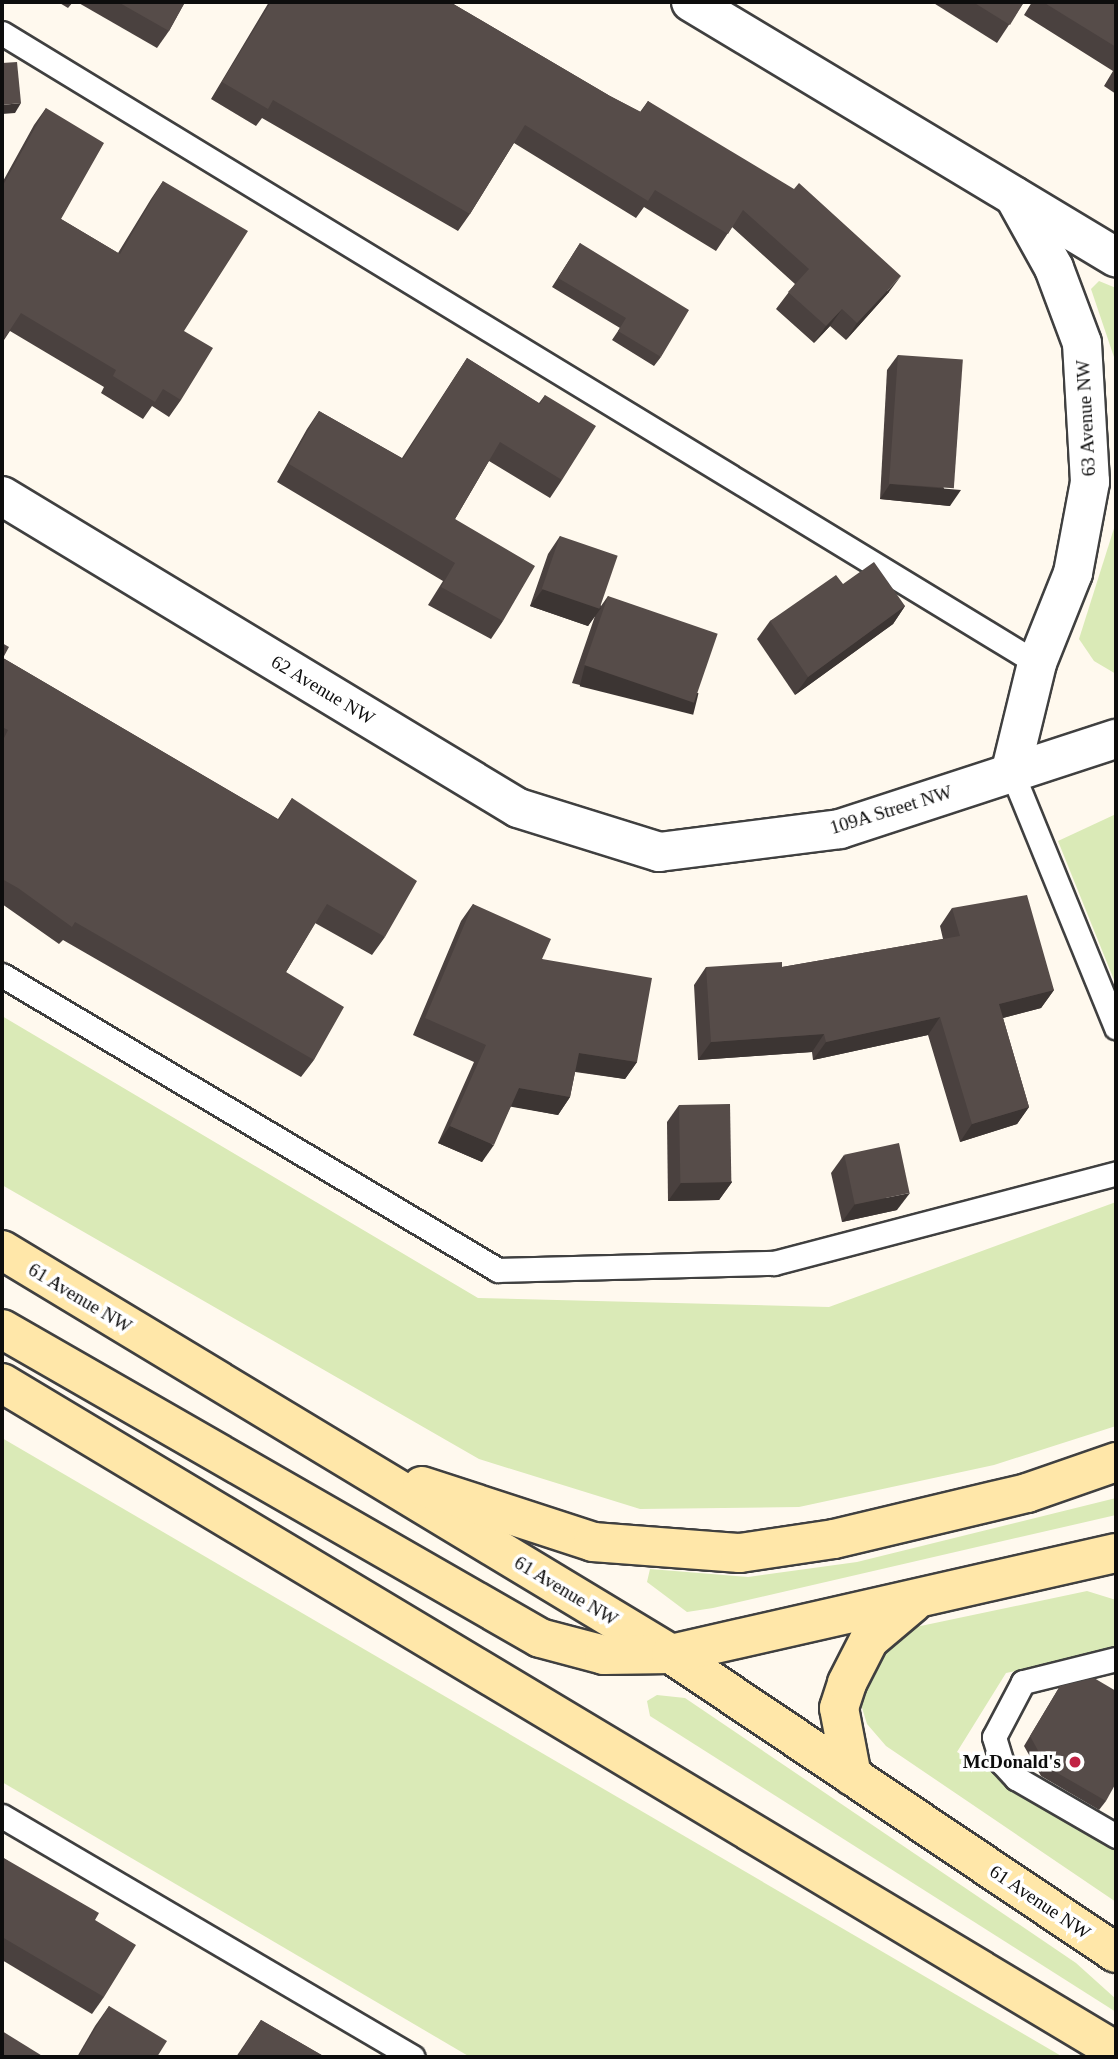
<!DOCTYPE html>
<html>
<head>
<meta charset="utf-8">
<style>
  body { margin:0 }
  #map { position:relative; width:1118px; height:2059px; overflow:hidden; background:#fff9ee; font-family:Georgia,serif }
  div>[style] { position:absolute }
  .green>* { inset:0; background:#daeab7 }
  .roads { filter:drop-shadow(2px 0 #404040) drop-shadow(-2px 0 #404040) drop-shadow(0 2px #404040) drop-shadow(0 -2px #404040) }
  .lane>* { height:23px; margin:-11.5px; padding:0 11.5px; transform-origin:11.5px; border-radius:11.5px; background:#fff }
  .street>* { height:38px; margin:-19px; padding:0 19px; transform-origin:19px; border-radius:19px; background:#fff }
  .secondary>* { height:38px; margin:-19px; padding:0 19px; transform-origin:19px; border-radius:19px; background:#ffe7a9 }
  .wall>* { inset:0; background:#4a413f }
  .shaded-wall>* { inset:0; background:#3c3533; transform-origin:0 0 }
  .building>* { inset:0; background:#564c49; transform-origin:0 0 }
  .dots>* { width:19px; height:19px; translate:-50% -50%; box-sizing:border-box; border:4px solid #fff; border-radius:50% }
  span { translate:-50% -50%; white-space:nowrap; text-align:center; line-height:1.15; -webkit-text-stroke:7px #fff; paint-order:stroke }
  .street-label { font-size:19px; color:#0d0d0d }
  .poi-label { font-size:19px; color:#0d0d0d; font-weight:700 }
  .right { translate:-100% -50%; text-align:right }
  .frame { position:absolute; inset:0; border:4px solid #0d0d0d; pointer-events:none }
</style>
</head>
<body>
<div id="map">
  <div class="green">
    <i style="clip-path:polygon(1099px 281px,1116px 288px,1116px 363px,1091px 289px)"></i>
    <i style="clip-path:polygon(1116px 522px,1116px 674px,1094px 661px,1079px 639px)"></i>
    <i style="clip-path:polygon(1116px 814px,1116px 985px,1058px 841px)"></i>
    <i style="clip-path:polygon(2px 1016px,478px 1298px,829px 1307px,1116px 1202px,1116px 1426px,994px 1465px,799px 1507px,640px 1509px,479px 1459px,2px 1185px)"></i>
    <i style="clip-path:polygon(2px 1438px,1063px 2057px,470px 2057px,2px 1782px)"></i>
    <i style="clip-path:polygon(1116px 1498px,1116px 1515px,713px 1608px,687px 1612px,647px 1582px,650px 1569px,748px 1577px,857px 1562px)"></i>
    <i style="clip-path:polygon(1087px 1591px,1116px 1600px,1116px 1649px,1006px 1673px,957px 1752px,1116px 1845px,1116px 1902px,886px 1746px,867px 1724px,859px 1698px,865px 1670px,911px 1628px)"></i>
    <i style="clip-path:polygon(657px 1695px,685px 1698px,1076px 1963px,1116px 1999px,1116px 2012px,650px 1716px,647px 1701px)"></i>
  </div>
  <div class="roads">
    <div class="lane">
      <i style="left:2px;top:33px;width:1212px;rotate:31.33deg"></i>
      <i style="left:1011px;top:770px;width:278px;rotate:67.8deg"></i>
      <i style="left:2px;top:975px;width:577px;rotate:30.74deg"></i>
      <i style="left:498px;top:1270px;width:276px;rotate:-1.5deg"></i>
      <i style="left:774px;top:1263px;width:354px;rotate:-14.7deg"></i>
      <i style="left:1116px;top:1659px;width:96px;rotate:166.1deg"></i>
      <i style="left:1023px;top:1682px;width:62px;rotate:117.8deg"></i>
      <i style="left:994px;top:1737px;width:27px;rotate:73deg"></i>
      <i style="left:1002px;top:1763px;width:21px;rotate:47deg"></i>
      <i style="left:1016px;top:1778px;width:116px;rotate:30.1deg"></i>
      <i style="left:2px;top:1816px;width:476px;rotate:30.4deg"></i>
    </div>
    <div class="street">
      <i style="left:691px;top:2px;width:496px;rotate:31deg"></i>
      <i style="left:2px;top:496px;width:603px;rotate:31.16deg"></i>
      <i style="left:518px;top:808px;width:148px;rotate:17.3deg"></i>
      <i style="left:659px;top:852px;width:182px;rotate:-7.2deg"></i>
      <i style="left:840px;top:829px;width:290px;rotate:-18.1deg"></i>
      <i style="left:1011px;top:770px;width:110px;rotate:-76.3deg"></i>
      <i style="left:1037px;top:663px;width:97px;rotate:-68.2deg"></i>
      <i style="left:1073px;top:573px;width:93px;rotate:-79.4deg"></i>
      <i style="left:1090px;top:482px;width:139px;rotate:-93.3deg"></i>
      <i style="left:1082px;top:343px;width:80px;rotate:-110.5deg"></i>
      <i style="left:1054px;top:268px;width:82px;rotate:-119.1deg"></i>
    </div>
    <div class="secondary">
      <i style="left:2px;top:1250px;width:782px;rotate:31.13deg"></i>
      <i style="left:671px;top:1654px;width:536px;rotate:33.9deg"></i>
      <i style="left:2px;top:1329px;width:620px;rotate:29.87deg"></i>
      <i style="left:540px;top:1638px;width:66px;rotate:14.9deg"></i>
      <i style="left:604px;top:1655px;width:67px;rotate:-0.9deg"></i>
      <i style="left:671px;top:1654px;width:456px;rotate:-12.8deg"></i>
      <i style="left:2px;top:1383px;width:1299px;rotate:30.95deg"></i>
      <i style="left:422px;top:1486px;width:180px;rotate:18.1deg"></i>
      <i style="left:593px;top:1542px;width:147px;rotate:4.3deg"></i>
      <i style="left:740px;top:1553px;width:95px;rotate:-8.5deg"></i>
      <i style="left:834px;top:1539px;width:198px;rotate:-13.4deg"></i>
      <i style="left:1027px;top:1493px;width:94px;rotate:-19.2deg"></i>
      <i style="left:852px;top:1776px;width:69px;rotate:-100.8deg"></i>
      <i style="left:839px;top:1708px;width:26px;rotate:-72deg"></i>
      <i style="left:847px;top:1683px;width:48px;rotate:-62.9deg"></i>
      <i style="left:869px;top:1640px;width:57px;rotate:-40.1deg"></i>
    </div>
  </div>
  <div class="wall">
    <i style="clip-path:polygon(58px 2px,73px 2px,68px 8px)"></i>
    <i style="clip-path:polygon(77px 2px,185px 2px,169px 31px,157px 48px)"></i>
    <i style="clip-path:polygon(269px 2px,450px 2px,610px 96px,640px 112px,648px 101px,889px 292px,846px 340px,830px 326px,814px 343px,776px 309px,795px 284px,732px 227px,716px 251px,644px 207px,636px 218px,514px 143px,470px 214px,458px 231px,262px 118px,256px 126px,211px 99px)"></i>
    <i style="clip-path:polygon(932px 2px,1024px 2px,997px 43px)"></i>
    <i style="clip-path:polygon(1032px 2px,1116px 2px,1116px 94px,1104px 86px,1113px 71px,1024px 15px)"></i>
    <i style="clip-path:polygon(46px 108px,61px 219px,118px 253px,151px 199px,163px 181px,184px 331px,181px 400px,169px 417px,152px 406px,143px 419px,101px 393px,104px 387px,10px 331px,2px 343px,2px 183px,34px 125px)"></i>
    <i style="clip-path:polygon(580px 243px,661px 357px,654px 366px,612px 340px,620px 328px,552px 287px)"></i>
    <i style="clip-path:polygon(898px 355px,950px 506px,880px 499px,887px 370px)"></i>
    <i style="clip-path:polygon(467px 358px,539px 403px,545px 395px,562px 480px,550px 498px,489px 461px,455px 519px,503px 621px,491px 639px,428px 605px,443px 581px,277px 482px,307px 429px,319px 411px,402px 458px)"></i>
    <i style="clip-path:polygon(560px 536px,601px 606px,608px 596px,698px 694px,685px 712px,572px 683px,595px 616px,588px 626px,530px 606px,548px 554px)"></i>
    <i style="clip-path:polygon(843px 584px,905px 606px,893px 624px,795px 695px,757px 639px,770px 621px)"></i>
    <i style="clip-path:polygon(2px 643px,3px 658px,278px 819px,292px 798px,385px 937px,372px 955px,315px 923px,286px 972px,314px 1060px,301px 1077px,63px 940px,59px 944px,2px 904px)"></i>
    <i style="clip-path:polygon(473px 904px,542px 959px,637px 1062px,625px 1079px,575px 1072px,570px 1097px,558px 1115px,511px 1106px,482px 1162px,438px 1143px,474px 1062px,413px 1035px,461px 921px)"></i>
    <i style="clip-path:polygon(952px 908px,1054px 990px,1041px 1008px,1003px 1018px,1029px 1107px,1017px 1124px,960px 1142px,928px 1035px,813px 1060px,812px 1052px,698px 1060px,694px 985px,706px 967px,782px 967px,943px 939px,940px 926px)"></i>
    <i style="clip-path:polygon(679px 1105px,732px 1182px,719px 1200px,668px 1201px,667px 1122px)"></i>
    <i style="clip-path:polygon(844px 1155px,897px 1210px,842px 1222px,831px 1173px)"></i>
    <i style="clip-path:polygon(1060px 1686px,1106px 1801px,1099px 1810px,1041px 1776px,1024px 1746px)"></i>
    <i style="clip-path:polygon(2px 1857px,95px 1920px,104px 1997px,92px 2014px,2px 1960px)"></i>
    <i style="clip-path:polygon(109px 2006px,157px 2057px,77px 2057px,95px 2026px)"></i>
    <i style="clip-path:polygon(261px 2020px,325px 2057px,236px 2057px)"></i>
  </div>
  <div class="shaded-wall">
    <i style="clip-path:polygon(21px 103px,15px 113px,2px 114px,2px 105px)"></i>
    <i style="clip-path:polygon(901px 276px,889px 292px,846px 340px,857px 323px)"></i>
    <i style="clip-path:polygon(842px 309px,830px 326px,814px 343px,826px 326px)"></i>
    <i style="clip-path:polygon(890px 484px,961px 490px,950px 506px,880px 499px)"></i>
    <i style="clip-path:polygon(543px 589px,601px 608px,588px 626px,530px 606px)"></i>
    <i style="clip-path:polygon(905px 606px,893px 624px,795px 695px,808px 677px)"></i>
    <i style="left:585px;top:665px;width:117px;height:22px;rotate:14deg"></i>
    <i style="clip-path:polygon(1054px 990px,1041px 1008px,987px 1022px,999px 1004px)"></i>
    <i style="clip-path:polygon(940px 1017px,928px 1035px,813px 1060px,826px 1042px)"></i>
    <i style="clip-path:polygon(824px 1034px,812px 1052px,698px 1060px,711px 1042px)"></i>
    <i style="clip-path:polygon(579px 1053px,637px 1062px,625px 1079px,567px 1070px)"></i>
    <i style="clip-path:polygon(519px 1088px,570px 1097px,558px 1115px,507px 1106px)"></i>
    <i style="clip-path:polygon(1029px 1107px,1017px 1124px,960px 1142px,972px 1124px)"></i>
    <i style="clip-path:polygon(450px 1126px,494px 1145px,482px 1162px,438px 1143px)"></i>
    <i style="clip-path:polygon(732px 1182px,719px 1200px,668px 1201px,681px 1183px)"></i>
    <i style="clip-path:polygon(910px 1193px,897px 1210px,842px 1222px,855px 1204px)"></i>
  </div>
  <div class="building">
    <i style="clip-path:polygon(118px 2px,185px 2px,169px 31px)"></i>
    <i style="clip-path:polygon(271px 2px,450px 2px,610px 96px,641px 112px,648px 101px,794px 189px,799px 183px,901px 276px,857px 323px,842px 309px,826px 326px,788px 292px,809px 269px,743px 210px,728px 234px,655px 190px,648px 201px,525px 125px,470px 214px,273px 100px,268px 109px,222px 82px)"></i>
    <i style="clip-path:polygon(973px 2px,1024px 2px,1010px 25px)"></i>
    <i style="clip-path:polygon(1043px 2px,1116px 2px,1116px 47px)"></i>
    <i style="clip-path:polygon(17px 62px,21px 103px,2px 105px,2px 63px)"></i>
    <i style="clip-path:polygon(46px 108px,104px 143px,61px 219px,120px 254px,163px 181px,248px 231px,184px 331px,213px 348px,181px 400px,163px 389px,155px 402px,113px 376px,116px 370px,21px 313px,4px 339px,2px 338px,2px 187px)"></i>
    <i style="clip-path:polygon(580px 243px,689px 310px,661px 357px,618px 331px,626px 318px,558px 278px)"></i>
    <i style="left:898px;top:355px;width:65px;height:129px;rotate:4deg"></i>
    <i style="clip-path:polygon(467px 358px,540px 404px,545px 395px,596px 426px,562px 480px,500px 442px,455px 519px,535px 566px,503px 621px,441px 587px,455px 563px,289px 464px,319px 411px,403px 459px)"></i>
    <i style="left:560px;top:536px;width:61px;height:56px;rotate:19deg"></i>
    <i style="clip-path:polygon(874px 562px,905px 606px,808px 677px,770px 621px,836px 575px,843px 584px)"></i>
    <i style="left:608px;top:596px;width:116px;height:73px;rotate:19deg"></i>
    <i style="clip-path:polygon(2px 643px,9px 647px,3px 658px,279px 820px,292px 798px,417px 881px,385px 937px,327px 904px,286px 972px,344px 1007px,314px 1060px,75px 922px,72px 927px,18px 888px,2px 879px,2px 742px,8px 730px,2px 727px)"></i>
    <i style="clip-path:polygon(1027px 895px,1054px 990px,999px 1004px,1029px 1107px,972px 1124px,940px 1017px,826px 1042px,824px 1034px,711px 1042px,706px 967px,782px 962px,782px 967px,960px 936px,952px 908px)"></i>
    <i style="clip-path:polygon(473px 904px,551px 939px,542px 959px,652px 978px,637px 1062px,579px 1053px,570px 1097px,519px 1088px,494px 1145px,450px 1126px,486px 1045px,425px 1018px)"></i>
    <i style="left:730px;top:1104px;width:78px;height:51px;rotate:89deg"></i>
    <i style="left:899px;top:1143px;width:51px;height:56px;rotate:78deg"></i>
    <i style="clip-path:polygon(1094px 1678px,1116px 1691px,1116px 1783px,1106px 1801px,1047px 1767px,1030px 1736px,1060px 1686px)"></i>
    <i style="clip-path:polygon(2px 1857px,99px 1913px,95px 1920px,136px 1945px,104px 1997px,2px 1937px)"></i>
    <i style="clip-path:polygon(109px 2006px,167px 2041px,157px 2057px,78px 2057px)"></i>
    <i style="clip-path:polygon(261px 2020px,325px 2057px,237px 2057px)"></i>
    <i style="clip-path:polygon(2px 2031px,44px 2057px,2px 2057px)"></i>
  </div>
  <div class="dots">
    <i style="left:1075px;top:1762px;background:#c12244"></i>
  </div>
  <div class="street-label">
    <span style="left:1086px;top:418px;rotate:-93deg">63 Avenue NW</span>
    <span style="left:323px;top:690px;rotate:31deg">62 Avenue NW</span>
    <span style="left:891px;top:810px;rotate:-17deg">109A Street NW</span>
    <span style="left:80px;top:1298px;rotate:31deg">61 Avenue NW</span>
    <span style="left:566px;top:1591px;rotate:31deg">61 Avenue NW</span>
    <span style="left:1040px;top:1902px;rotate:34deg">61 Avenue NW</span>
  </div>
  <div class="poi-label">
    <span class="right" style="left:1061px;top:1762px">McDonald's</span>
  </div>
  <div class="frame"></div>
</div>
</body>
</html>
